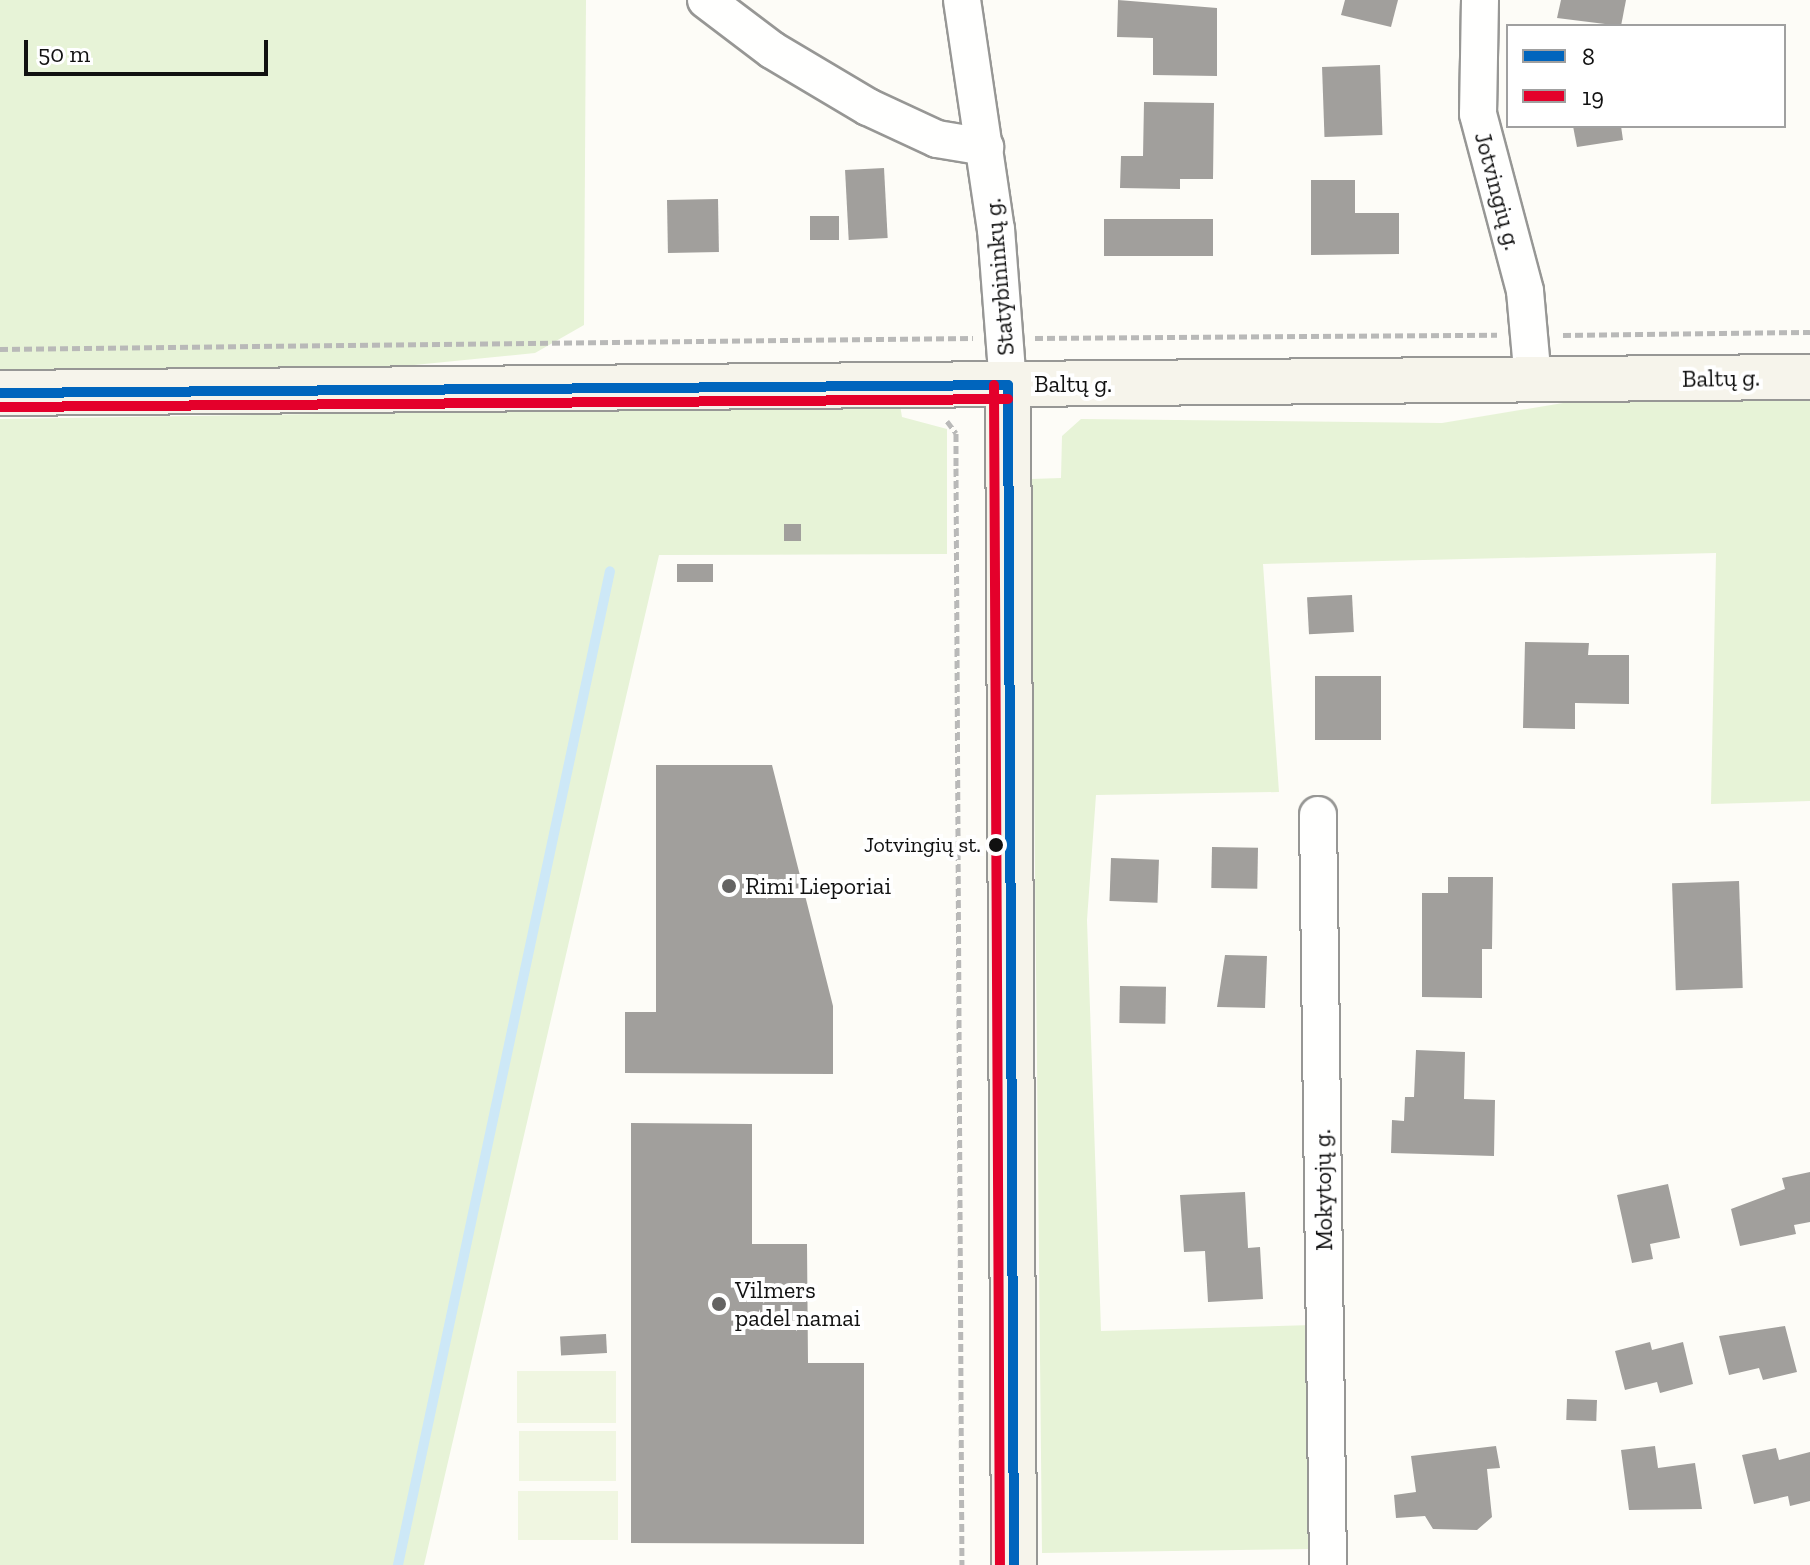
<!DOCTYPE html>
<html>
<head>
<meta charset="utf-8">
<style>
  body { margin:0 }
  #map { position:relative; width:1810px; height:1565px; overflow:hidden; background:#fdfcf7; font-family:"Zilla Slab",serif }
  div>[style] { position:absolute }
  .green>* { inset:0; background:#e7f3d7 }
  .pitch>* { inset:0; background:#f0f6e1; transform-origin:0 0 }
  .stream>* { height:10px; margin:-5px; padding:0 5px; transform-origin:5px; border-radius:5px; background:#cde8f7 }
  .building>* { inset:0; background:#a19f9c; transform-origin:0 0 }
  .path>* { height:5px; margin-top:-2.5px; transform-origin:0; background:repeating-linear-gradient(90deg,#b9b9b8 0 8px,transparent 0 12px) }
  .roads { filter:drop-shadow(2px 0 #979795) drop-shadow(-2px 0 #979795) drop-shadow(0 2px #979795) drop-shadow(0 -2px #979795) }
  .minor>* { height:36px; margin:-18px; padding:0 18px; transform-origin:18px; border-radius:18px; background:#fffffe }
  .secondary>* { height:44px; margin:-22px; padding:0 22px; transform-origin:22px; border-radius:22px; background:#f6f4eb }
  .bus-1>* { height:10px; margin:-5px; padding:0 5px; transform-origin:5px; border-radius:5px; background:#0065bd }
  .bus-2>* { height:10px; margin:-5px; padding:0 5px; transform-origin:5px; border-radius:5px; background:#e4002b }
  .dots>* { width:22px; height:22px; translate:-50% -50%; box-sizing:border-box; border:4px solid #fff; border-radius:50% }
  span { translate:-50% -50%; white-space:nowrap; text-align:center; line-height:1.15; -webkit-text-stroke:8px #fff; paint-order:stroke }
  .bus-label { font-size:22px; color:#111 }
  .right { translate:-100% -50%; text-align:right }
  .street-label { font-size:24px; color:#111 }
  .poi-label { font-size:24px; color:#111 }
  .left { translate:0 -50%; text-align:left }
  .legend { position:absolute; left:1506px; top:24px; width:280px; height:104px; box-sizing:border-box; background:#fff; border:2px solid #a0a0a0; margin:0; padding:10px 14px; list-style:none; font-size:24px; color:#111 }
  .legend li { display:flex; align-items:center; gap:16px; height:40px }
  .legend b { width:40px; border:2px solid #a0a0a0 }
  .scale { position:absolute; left:24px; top:40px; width:244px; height:36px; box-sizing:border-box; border:4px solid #111; border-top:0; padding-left:10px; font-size:24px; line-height:28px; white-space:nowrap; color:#111; -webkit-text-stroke:6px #fff; paint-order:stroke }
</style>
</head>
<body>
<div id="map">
  <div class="green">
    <i style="clip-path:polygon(0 0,586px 0,584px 325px,535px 353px,384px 368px,0 372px)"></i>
    <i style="clip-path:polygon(1810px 398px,1810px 801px,1711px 804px,1716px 553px,1263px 564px,1279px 792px,1096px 795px,1087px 920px,1101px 1331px,1312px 1325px,1311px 1549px,1042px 1553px,1031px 479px,1061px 478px,1062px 436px,1081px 419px,1442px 423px,1581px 400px)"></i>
    <i style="clip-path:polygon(900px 405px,902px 417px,947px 429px,947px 554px,659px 555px,424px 1565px,0 1565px,0 419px)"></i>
  </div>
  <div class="pitch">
    <i style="left:517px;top:1371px;width:99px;height:52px"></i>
    <i style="left:519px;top:1431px;width:97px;height:50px"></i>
    <i style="left:518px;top:1491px;width:100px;height:49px"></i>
  </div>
  <div class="stream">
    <i style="left:398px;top:1565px;width:1016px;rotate:-77.96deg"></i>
  </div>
  <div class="building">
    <i style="clip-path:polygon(1118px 0,1217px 8px,1217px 76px,1153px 75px,1153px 38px,1117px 37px)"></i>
    <i style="clip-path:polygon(1345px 0,1398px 0,1391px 27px,1341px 15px)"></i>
    <i style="clip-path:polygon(1561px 0,1626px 0,1621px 26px,1557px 18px)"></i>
    <i style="left:1380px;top:65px;width:70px;height:58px;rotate:88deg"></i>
    <i style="clip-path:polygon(1144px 102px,1214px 103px,1213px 179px,1180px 179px,1180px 189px,1120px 188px,1121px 156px,1143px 156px)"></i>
    <i style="clip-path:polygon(1573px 126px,1621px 126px,1623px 140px,1577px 147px)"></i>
    <i style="left:884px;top:168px;width:70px;height:39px;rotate:87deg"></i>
    <i style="clip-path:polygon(1311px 180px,1355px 180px,1355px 213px,1399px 213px,1399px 254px,1311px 255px)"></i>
    <i style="left:718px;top:199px;width:53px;height:51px;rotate:89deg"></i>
    <i style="left:810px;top:216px;width:29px;height:24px"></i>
    <i style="left:1104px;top:219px;width:109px;height:37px"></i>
    <i style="left:784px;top:524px;width:17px;height:17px"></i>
    <i style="left:713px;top:564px;width:18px;height:36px;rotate:90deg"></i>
    <i style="left:1352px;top:595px;width:37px;height:45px;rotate:87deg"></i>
    <i style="clip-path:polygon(1525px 642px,1589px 643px,1588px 655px,1629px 655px,1629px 704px,1575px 703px,1575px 729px,1523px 728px)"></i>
    <i style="left:1381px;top:676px;width:64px;height:66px;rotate:90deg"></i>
    <i style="clip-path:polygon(656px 765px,772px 765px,833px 1006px,833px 1074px,625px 1073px,625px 1012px,656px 1012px)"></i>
    <i style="left:1212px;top:847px;width:46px;height:41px;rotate:1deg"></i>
    <i style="left:1111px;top:858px;width:48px;height:43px;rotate:2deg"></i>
    <i style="clip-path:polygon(1448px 877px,1493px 877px,1492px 949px,1482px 949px,1482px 998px,1422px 997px,1422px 893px,1448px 893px)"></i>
    <i style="left:1739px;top:881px;width:107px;height:67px;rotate:88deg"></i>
    <i style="clip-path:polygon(1225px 955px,1267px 956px,1265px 1008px,1217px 1007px)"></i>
    <i style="left:1120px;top:986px;width:46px;height:37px;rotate:1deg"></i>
    <i style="clip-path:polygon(1416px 1050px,1465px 1052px,1464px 1099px,1495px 1100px,1494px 1156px,1391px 1153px,1392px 1120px,1404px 1121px,1405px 1097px,1414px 1097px)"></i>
    <i style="clip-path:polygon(631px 1123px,752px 1124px,752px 1244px,807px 1244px,808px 1363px,864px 1363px,864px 1544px,631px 1543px)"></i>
    <i style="clip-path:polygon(1810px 1172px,1810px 1222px,1794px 1225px,1796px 1234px,1740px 1246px,1731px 1209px,1785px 1189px,1782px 1178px)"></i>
    <i style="clip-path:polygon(1668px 1184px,1680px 1238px,1650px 1244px,1653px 1259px,1632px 1263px,1617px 1195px)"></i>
    <i style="clip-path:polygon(1245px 1192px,1248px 1248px,1260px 1247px,1263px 1299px,1208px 1302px,1205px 1251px,1184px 1252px,1180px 1195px)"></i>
    <i style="clip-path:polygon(1785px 1326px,1797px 1372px,1763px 1380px,1759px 1368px,1729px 1375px,1719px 1336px)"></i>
    <i style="left:606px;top:1334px;width:19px;height:46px;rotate:87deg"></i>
    <i style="clip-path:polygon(1650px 1342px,1652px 1350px,1683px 1342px,1693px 1384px,1660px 1393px,1657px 1382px,1625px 1390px,1615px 1351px)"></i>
    <i style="left:1567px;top:1399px;width:30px;height:21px;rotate:2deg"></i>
    <i style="clip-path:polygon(1496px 1446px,1500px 1468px,1487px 1469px,1492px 1517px,1477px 1530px,1433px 1529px,1425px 1516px,1396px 1518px,1394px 1495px,1416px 1492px,1411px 1456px)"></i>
    <i style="clip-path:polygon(1655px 1446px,1658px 1468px,1695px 1463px,1702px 1509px,1629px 1510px,1621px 1450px)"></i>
    <i style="clip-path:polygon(1776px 1448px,1779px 1460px,1810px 1452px,1810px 1501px,1790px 1506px,1788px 1496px,1754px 1504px,1742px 1455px)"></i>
  </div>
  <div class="path">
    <i style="left:1563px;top:335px;width:247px;rotate:-0.7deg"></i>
    <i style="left:1035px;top:338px;width:462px;rotate:-0.4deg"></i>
    <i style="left:0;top:349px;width:973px;rotate:-0.65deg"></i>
    <i style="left:947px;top:421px;width:15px;rotate:53deg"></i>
    <i style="left:956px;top:433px;width:35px;rotate:90deg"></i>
    <i style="left:956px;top:468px;width:1097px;rotate:89.69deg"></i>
  </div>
  <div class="roads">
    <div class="minor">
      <i style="left:706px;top:0;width:83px;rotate:37.1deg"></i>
      <i style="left:772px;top:50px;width:112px;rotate:30.7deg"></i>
      <i style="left:868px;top:107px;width:76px;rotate:24.9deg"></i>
      <i style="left:937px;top:139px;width:49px;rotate:9.5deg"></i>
      <i style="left:962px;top:0;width:232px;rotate:81.6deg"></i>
      <i style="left:996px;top:229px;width:156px;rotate:85.6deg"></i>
      <i style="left:1480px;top:0;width:114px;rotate:91deg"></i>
      <i style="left:1478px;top:114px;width:183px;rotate:75.1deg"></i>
      <i style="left:1525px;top:291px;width:90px;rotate:84.9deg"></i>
      <i style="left:1318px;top:815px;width:750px;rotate:89.24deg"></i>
    </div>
    <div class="secondary">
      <i style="left:1008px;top:385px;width:1180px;rotate:89.71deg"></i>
      <i style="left:0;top:393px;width:1810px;rotate:-0.51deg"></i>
    </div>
  </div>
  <div class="bus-1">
    <i style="left:1008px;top:385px;width:1180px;rotate:89.71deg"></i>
    <i style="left:0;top:393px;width:1008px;rotate:-0.45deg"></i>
  </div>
  <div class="bus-2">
    <i style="left:994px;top:385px;width:1180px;rotate:89.71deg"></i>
    <i style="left:0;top:407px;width:1008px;rotate:-0.45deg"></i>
  </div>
  <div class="dots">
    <i style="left:996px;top:845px;background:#111"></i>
    <i style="left:729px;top:886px;background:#646362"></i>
    <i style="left:719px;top:1304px;background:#646362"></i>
  </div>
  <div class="bus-label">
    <span class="right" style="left:981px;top:845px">Jotvingių st.</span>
  </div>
  <div class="street-label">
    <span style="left:1498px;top:191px;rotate:75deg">Jotvingių g.</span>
    <span style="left:999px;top:277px;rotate:-95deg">Statybininkų g.</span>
    <span style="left:1721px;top:378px;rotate:-1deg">Baltų g.</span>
    <span style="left:1073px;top:384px">Baltų g.</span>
    <span style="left:1323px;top:1190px;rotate:-91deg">Mokytojų g.</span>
  </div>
  <div class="poi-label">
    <span class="left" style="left:745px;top:886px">Rimi Lieporiai</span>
    <span class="left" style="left:735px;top:1304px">Vilmers<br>padel namai</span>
  </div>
  <ul class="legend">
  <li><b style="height:10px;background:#0065bd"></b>8</li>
  <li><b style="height:10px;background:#e4002b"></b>19</li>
  </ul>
  <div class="scale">50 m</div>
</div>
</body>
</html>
